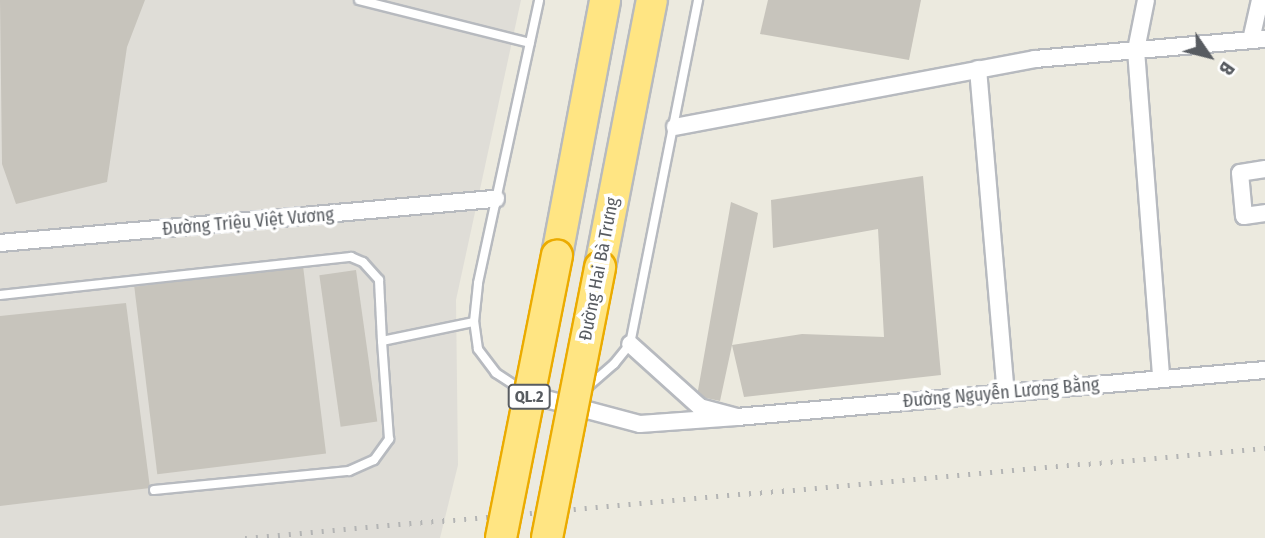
<!DOCTYPE html>
<html>
<head>
<meta charset="utf-8">
<style>
  body { margin:0 }
  #map { position:relative; width:1265px; height:538px; overflow:hidden; background:#eceadf; font-family:"Fira Sans Condensed",sans-serif }
  div>[style] { position:absolute }
  .industrial>* { inset:0; background:#dfddd7 }
  .building>* { inset:0; background:#c7c4bc; transform-origin:0 0 }
  .roads { filter:drop-shadow(2px 0 #b7babf) drop-shadow(-2px 0 #b7babf) drop-shadow(0 2px #b7babf) drop-shadow(0 -2px #b7babf) }
  .lane>* { height:8px; margin:-4px; padding:0 4px; transform-origin:4px; border-radius:4px; background:#fff }
  .street>* { height:16px; margin:-8px; padding:0 8px; transform-origin:8px; border-radius:8px; background:#fff }
  .highway>* { height:30px; margin:-15px; padding:0 15px; transform-origin:15px; border-radius:15px; background:#ffe583 }
  .rail>* { height:5px; margin-top:-2.5px; transform-origin:0; background:repeating-linear-gradient(90deg,#b3b4b4 0 2px,transparent 0 11px) }
  .bridges { filter:drop-shadow(2px 0 #ebab00) drop-shadow(-2px 0 #ebab00) drop-shadow(0 2px #ebab00) drop-shadow(0 -2px #ebab00) }
  .highway-bridge>* { height:30px; margin:-15px; padding:0 15px; transform-origin:15px; border-radius:15px; background:#ffe583 }
  span { translate:-50% -50%; white-space:nowrap; text-align:center; line-height:1.15; -webkit-text-stroke:7px #fff; paint-order:stroke }
  .shield-label span { padding:2px 5px; background:#fff; border:2px solid; border-radius:5px; -webkit-text-stroke-width:0 }
  .shield-label { font-size:16px; color:#585c61; font-weight:700 }
  .street-label { font-size:18px; color:#585c61 }
  .north { position:absolute; left:1174px; top:21px; width:70px; height:70px; -webkit-text-stroke:5px #fff; paint-order:stroke; rotate:125deg; font-size:19px; font-weight:700; line-height:28px; text-align:center; color:#585c61 }
  .north::after { content:''; display:block; margin:auto; width:24px; height:32px; background:#585c61; clip-path:polygon(50% 0,100% 100%,50% 72%,0 100%) }
</style>
</head>
<body>
<div id="map">
  <div class="industrial">
    <i style="clip-path:polygon(0 0,521px 0,456px 300px,458px 465px,440px 538px,0 538px)"></i>
  </div>
  <div class="building">
    <i style="clip-path:polygon(0 0,145px 0,127px 47px,107px 182px,16px 204px,2px 164px)"></i>
    <i style="clip-path:polygon(768px 0,921px 0,909px 60px,760px 34px)"></i>
    <i style="clip-path:polygon(923px 176px,941px 375px,744px 397px,732px 345px,720px 401px,697px 396px,731px 202px,758px 213px,732px 345px,802px 334px,884px 337px,878px 229px,773px 248px,771px 200px)"></i>
    <i style="left:303px;top:266px;width:189px;height:170px;rotate:83deg"></i>
    <i style="left:356px;top:270px;width:153px;height:37px;rotate:82deg"></i>
    <i style="clip-path:polygon(126px 303px,150px 488px,0 506px,0 316px)"></i>
  </div>
  <div class="roads">
    <div class="lane">
      <i style="left:359px;top:0;width:176px;rotate:14.1deg"></i>
      <i style="left:0;top:295px;width:353px;rotate:-6.2deg"></i>
      <i style="left:351px;top:257px;width:13px;rotate:23deg"></i>
      <i style="left:363px;top:262px;width:24px;rotate:48deg"></i>
      <i style="left:379px;top:280px;width:61px;rotate:87.2deg"></i>
      <i style="left:584px;top:390px;width:40px;rotate:-41deg"></i>
      <i style="left:614px;top:364px;width:26px;rotate:-51deg"></i>
      <i style="left:630px;top:344px;width:351px;rotate:-78.8deg"></i>
      <i style="left:525px;top:392px;width:35px;rotate:-147deg"></i>
      <i style="left:496px;top:373px;width:30px;rotate:-127deg"></i>
      <i style="left:478px;top:349px;width:27px;rotate:-98deg"></i>
      <i style="left:474px;top:322px;width:39px;rotate:-84deg"></i>
      <i style="left:478px;top:283px;width:289px;rotate:-77.8deg"></i>
      <i style="left:154px;top:490px;width:196px;rotate:-5.6deg"></i>
      <i style="left:349px;top:471px;width:27px;rotate:-24deg"></i>
      <i style="left:374px;top:460px;width:26px;rotate:-54deg"></i>
      <i style="left:389px;top:439px;width:98px;rotate:-94.1deg"></i>
      <i style="left:382px;top:341px;width:94px;rotate:-11.7deg"></i>
    </div>
    <div class="street">
      <i style="left:1146px;top:0;width:51px;rotate:101.3deg"></i>
      <i style="left:1136px;top:50px;width:329px;rotate:85.6deg"></i>
      <i style="left:1251px;top:40px;width:41px;rotate:-77.3deg"></i>
      <i style="left:978px;top:69px;width:325px;rotate:85.1deg"></i>
      <i style="left:675px;top:127px;width:366px;rotate:-10.7deg"></i>
      <i style="left:1035px;top:59px;width:231px;rotate:-5deg"></i>
      <i style="left:1265px;top:169px;width:25px;rotate:171deg"></i>
      <i style="left:1240px;top:173px;width:43px;rotate:84.7deg"></i>
      <i style="left:1244px;top:216px;width:21px;rotate:-8deg"></i>
      <i style="left:0;top:243px;width:498px;rotate:-5.1deg"></i>
      <i style="left:546px;top:399px;width:97px;rotate:14.9deg"></i>
      <i style="left:640px;top:424px;width:97px;rotate:-4.1deg"></i>
      <i style="left:737px;top:417px;width:38px;rotate:-165deg"></i>
      <i style="left:700px;top:407px;width:94px;rotate:-138deg"></i>
      <i style="left:737px;top:417px;width:530px;rotate:-5.09deg"></i>
    </div>
    <div class="highway">
      <i style="left:557px;top:255px;width:259px;rotate:-79.3deg"></i>
      <i style="left:600px;top:267px;width:272px;rotate:-79deg"></i>
    </div>
  </div>
  <div class="rail">
    <i style="left:245px;top:538px;width:1024px;rotate:-5.04deg"></i>
  </div>
  <div class="bridges">
    <div class="highway-bridge">
      <i style="left:501px;top:538px;width:288px;rotate:-78.8deg"></i>
      <i style="left:547px;top:538px;width:276px;rotate:-78.9deg"></i>
    </div>
  </div>
  <div class="shield-label">
    <span style="left:529px;top:397px">QL.2</span>
  </div>
  <div class="street-label">
    <span style="left:248px;top:222px;rotate:-5deg">Đường Triệu Việt Vương</span>
    <span style="left:599px;top:269px;rotate:-79deg">Đường Hai Bà Trưng</span>
    <span style="left:1001px;top:393px;rotate:-5deg">Đường Nguyễn Lương Bằng</span>
  </div>
  <div class="north">B</div>
</div>
</body>
</html>
